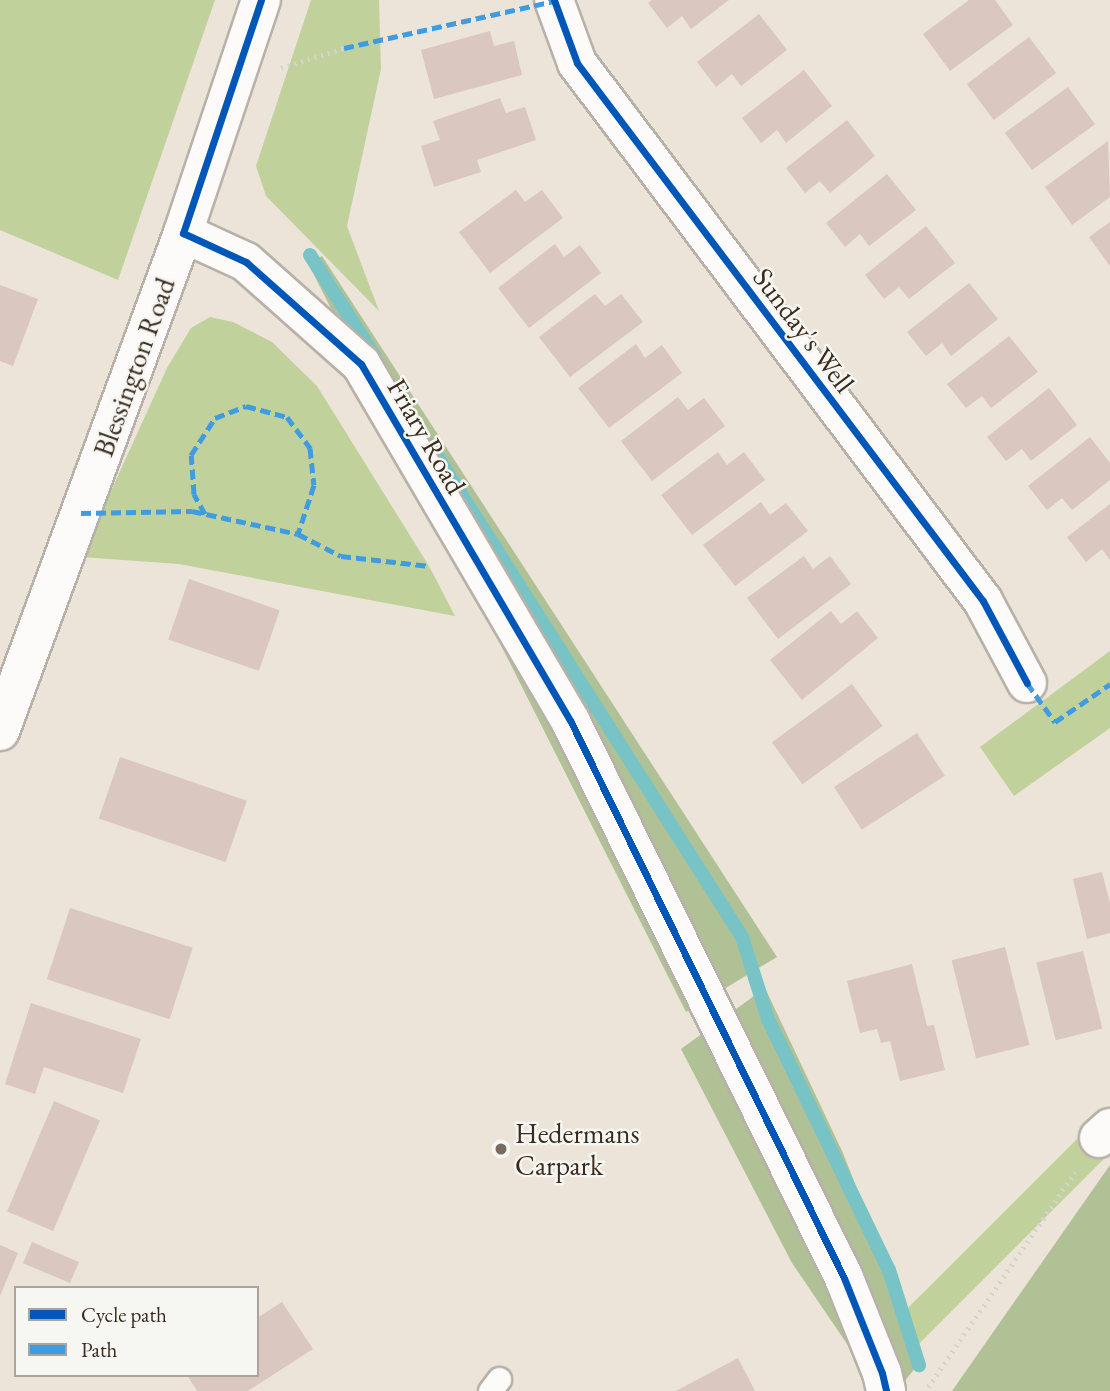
<!DOCTYPE html>
<html>
<head>
<meta charset="utf-8">
<style>
  body { margin:0 }
  #map { position:relative; width:1110px; height:1391px; overflow:hidden; background:#ece4d8; font-family:"EB Garamond",serif }
  div>[style] { position:absolute }
  .green>* { inset:0; background:#c1d19c; transform-origin:0 0 }
  .forest>* { inset:0; background:#b0c295 }
  .stream>* { height:14px; margin:-7px; padding:0 7px; transform-origin:7px; border-radius:7px; background:#78c3c5 }
  .building>* { inset:0; background:#dac7bf; transform-origin:0 0 }
  .path>* { height:4.5px; margin-top:-2.25px; transform-origin:0; background:repeating-linear-gradient(90deg,#d6d2cf 0 2px,transparent 0 7px) }
  .roads { filter:drop-shadow(2px 0 #b8b1a9) drop-shadow(-2px 0 #b8b1a9) drop-shadow(0 2px #b8b1a9) drop-shadow(0 -2px #b8b1a9) }
  .service>* { height:23px; margin:-11.5px; padding:0 11.5px; transform-origin:11.5px; border-radius:11.5px; background:#fcfbf9 }
  .minor>* { height:38px; margin:-19px; padding:0 19px; transform-origin:19px; border-radius:19px; background:#fcfbf9 }
  .tertiary>* { height:38px; margin:-19px; padding:0 19px; transform-origin:19px; border-radius:19px; background:#fcfbf9 }
  .secondary>* { height:38px; margin:-19px; padding:0 19px; transform-origin:19px; border-radius:19px; background:#fcfbf9 }
  .quiet>* { height:5px; margin-top:-2.5px; transform-origin:0; background:repeating-linear-gradient(90deg,#3f9ce0 0 10px,transparent 0 15px) }
  .cycleway>* { height:7px; margin:-3.5px; padding:0 3.5px; transform-origin:3.5px; border-radius:3.5px; background:#0057b8 }
  .dots>* { width:19px; height:19px; translate:-50% -50%; box-sizing:border-box; border:4px solid #f6f6f2; border-radius:50% }
  span { translate:-50% -50%; white-space:nowrap; text-align:center; line-height:1.15; -webkit-text-stroke:5px #f6f6f2; paint-order:stroke }
  .street-label { font-size:28px; color:#3b2a1e }
  .poi-label { font-size:28px; color:#3b2a1e }
  .left { translate:0 -50%; text-align:left }
  .legend { position:absolute; left:14px; top:1286px; width:245px; height:91px; box-sizing:border-box; background:#f6f6f2; border:2px solid #aba49d; margin:0; padding:9px 12px; list-style:none; font-size:21px; color:#3b2a1e }
  .legend li { display:flex; align-items:center; gap:14px; height:35px }
  .legend b { width:35px; border:2px solid #aba49d }
</style>
</head>
<body>
<div id="map">
  <div class="green">
    <i style="clip-path:polygon(0 0,215px 0,118px 280px,0 230px)"></i>
    <i style="clip-path:polygon(311px 0,379px 0,381px 69px,347px 226px,379px 311px,266px 196px,256px 166px)"></i>
    <i style="clip-path:polygon(210px 317px,233px 322px,272px 342px,317px 386px,429px 566px,455px 616px,179px 564px,81px 557px,167px 368px,191px 328px)"></i>
    <i style="clip-path:polygon(1110px 651px,1110px 728px,1014px 796px,980px 747px)"></i>
    <i style="left:1087px;top:1129px;width:33px;height:318px;rotate:45deg"></i>
  </div>
  <div class="forest">
    <i style="clip-path:polygon(322px 256px,777px 957px,686px 1012px,309px 265px)"></i>
    <i style="clip-path:polygon(765px 988px,843px 1153px,923px 1358px,897px 1391px,879px 1391px,792px 1263px,681px 1049px)"></i>
    <i style="clip-path:polygon(1110px 1165px,1110px 1391px,952px 1391px)"></i>
  </div>
  <div class="stream">
    <i style="left:310px;top:255px;width:121px;rotate:57.5deg"></i>
    <i style="left:430px;top:445px;width:583px;rotate:57.62deg"></i>
    <i style="left:742px;top:937px;width:86px;rotate:72.4deg"></i>
    <i style="left:768px;top:1019px;width:279px;rotate:64.3deg"></i>
    <i style="left:889px;top:1270px;width:100px;rotate:72.5deg"></i>
  </div>
  <div class="building">
    <i style="clip-path:polygon(652px 0,729px 0,691px 29px,682px 16px,667px 28px,648px 3px)"></i>
    <i style="clip-path:polygon(969px 0,995px 0,1013px 25px,950px 71px,923px 34px)"></i>
    <i style="clip-path:polygon(759px 14px,787px 50px,741px 86px,732px 74px,716px 87px,697px 62px)"></i>
    <i style="clip-path:polygon(490px 31px,494px 46px,514px 41px,522px 75px,434px 99px,421px 50px)"></i>
    <i style="left:1029px;top:37px;width:45px;height:78px;rotate:53deg"></i>
    <i style="clip-path:polygon(804px 70px,832px 106px,786px 143px,777px 130px,761px 143px,742px 118px)"></i>
    <i style="left:1068px;top:87px;width:46px;height:78px;rotate:54deg"></i>
    <i style="clip-path:polygon(500px 98px,506px 113px,525px 107px,536px 140px,477px 160px,481px 172px,434px 187px,421px 146px,440px 140px,433px 121px)"></i>
    <i style="clip-path:polygon(847px 120px,875px 156px,830px 193px,820px 181px,805px 193px,786px 168px)"></i>
    <i style="clip-path:polygon(1108px 141px,1110px 197px,1072px 225px,1045px 187px)"></i>
    <i style="clip-path:polygon(887px 174px,916px 210px,869px 246px,860px 234px,845px 247px,826px 223px)"></i>
    <i style="clip-path:polygon(516px 190px,525px 202px,542px 190px,563px 218px,490px 273px,459px 232px)"></i>
    <i style="clip-path:polygon(1110px 222px,1110px 266px,1089px 237px)"></i>
    <i style="clip-path:polygon(926px 226px,955px 263px,909px 299px,899px 287px,884px 299px,865px 275px)"></i>
    <i style="clip-path:polygon(555px 244px,564px 257px,580px 245px,601px 273px,529px 328px,498px 288px)"></i>
    <i style="clip-path:polygon(969px 283px,998px 319px,951px 356px,942px 343px,926px 356px,907px 332px)"></i>
    <i style="clip-path:polygon(0 285px,38px 299px,13px 366px,0 361px)"></i>
    <i style="clip-path:polygon(595px 294px,605px 306px,621px 294px,643px 322px,570px 377px,539px 337px)"></i>
    <i style="clip-path:polygon(1009px 336px,1038px 372px,991px 408px,982px 396px,966px 408px,947px 384px)"></i>
    <i style="clip-path:polygon(636px 344px,645px 358px,662px 345px,682px 373px,609px 428px,578px 388px)"></i>
    <i style="clip-path:polygon(1049px 388px,1077px 425px,1031px 461px,1022px 449px,1006px 461px,987px 437px)"></i>
    <i style="clip-path:polygon(678px 397px,688px 410px,704px 398px,725px 426px,652px 481px,621px 441px)"></i>
    <i style="clip-path:polygon(1090px 437px,1110px 463px,1110px 480px,1072px 510px,1062px 498px,1047px 510px,1028px 486px)"></i>
    <i style="clip-path:polygon(718px 452px,727px 465px,744px 452px,765px 480px,692px 535px,661px 495px)"></i>
    <i style="clip-path:polygon(761px 502px,770px 515px,786px 503px,808px 531px,735px 586px,703px 545px)"></i>
    <i style="clip-path:polygon(1110px 504px,1110px 560px,1102px 549px,1086px 562px,1067px 537px)"></i>
    <i style="clip-path:polygon(804px 556px,813px 569px,830px 556px,851px 584px,778px 639px,747px 598px)"></i>
    <i style="left:189px;top:579px;width:96px;height:64px;rotate:19deg"></i>
    <i style="clip-path:polygon(831px 611px,841px 624px,857px 611px,878px 638px,802px 700px,770px 660px)"></i>
    <i style="left:852px;top:684px;width:52px;height:99px;rotate:54deg"></i>
    <i style="left:917px;top:733px;width:51px;height:99px;rotate:57deg"></i>
    <i style="left:120px;top:757px;width:134px;height:65px;rotate:19deg"></i>
    <i style="clip-path:polygon(1102px 872px,1110px 903px,1110px 933px,1087px 939px,1073px 879px)"></i>
    <i style="left:70px;top:908px;width:129px;height:75px;rotate:18deg"></i>
    <i style="left:1005px;top:947px;width:101px;height:55px;rotate:76deg"></i>
    <i style="left:1083px;top:951px;width:80px;height:48px;rotate:76deg"></i>
    <i style="clip-path:polygon(912px 964px,927px 1026px,934px 1025px,945px 1070px,900px 1081px,890px 1041px,881px 1043px,877px 1029px,860px 1033px,847px 981px)"></i>
    <i style="clip-path:polygon(31px 1003px,141px 1039px,123px 1093px,44px 1067px,35px 1094px,5px 1084px)"></i>
    <i style="left:54px;top:1101px;width:50px;height:120px;rotate:23deg"></i>
    <i style="left:32px;top:1242px;width:51px;height:23px;rotate:23deg"></i>
    <i style="clip-path:polygon(0 1245px,18px 1253px,0 1296px)"></i>
    <i style="clip-path:polygon(282px 1302px,313px 1349px,248px 1391px,197px 1391px,187px 1375px,257px 1375px,257px 1318px)"></i>
    <i style="clip-path:polygon(738px 1358px,755px 1391px,676px 1391px)"></i>
  </div>
  <div class="path">
    <i style="left:281px;top:68px;width:66px;rotate:-17.6deg"></i>
    <i style="left:928px;top:1387px;width:260px;rotate:-55.6deg"></i>
  </div>
  <div class="roads">
    <div class="service">
      <i style="left:490px;top:1391px;width:15px;rotate:-53deg"></i>
    </div>
    <div class="minor">
      <i style="left:554px;top:0;width:67px;rotate:69.9deg"></i>
      <i style="left:577px;top:63px;width:674px;rotate:52.96deg"></i>
      <i style="left:983px;top:601px;width:93px;rotate:61.8deg"></i>
      <i style="left:1099px;top:1138px;width:15px;rotate:-42deg"></i>
    </div>
    <div class="tertiary">
      <i style="left:183px;top:233px;width:69px;rotate:24.7deg"></i>
      <i style="left:246px;top:262px;width:154px;rotate:41.6deg"></i>
      <i style="left:361px;top:364px;width:415px;rotate:59.6deg"></i>
      <i style="left:571px;top:722px;width:619px;rotate:63.85deg"></i>
      <i style="left:844px;top:1278px;width:102px;rotate:68.2deg"></i>
      <i style="left:882px;top:1373px;width:18px;rotate:77deg"></i>
    </div>
    <div class="secondary">
      <i style="left:0;top:731px;width:531px;rotate:-69.82deg"></i>
      <i style="left:183px;top:233px;width:246px;rotate:-71.5deg"></i>
    </div>
  </div>
  <div class="quiet">
    <i style="left:344px;top:48px;width:215px;rotate:-12.6deg"></i>
    <i style="left:81px;top:513px;width:111px;rotate:-1deg"></i>
    <i style="left:192px;top:511px;width:108px;rotate:12.2deg"></i>
    <i style="left:298px;top:534px;width:48px;rotate:27.1deg"></i>
    <i style="left:341px;top:556px;width:89px;rotate:6.5deg"></i>
    <i style="left:205px;top:514px;width:23px;rotate:-119deg"></i>
    <i style="left:194px;top:494px;width:39px;rotate:-94deg"></i>
    <i style="left:191px;top:455px;width:44px;rotate:-57deg"></i>
    <i style="left:215px;top:418px;width:33px;rotate:-21deg"></i>
    <i style="left:246px;top:406px;width:42px;rotate:15deg"></i>
    <i style="left:287px;top:417px;width:39px;rotate:53deg"></i>
    <i style="left:310px;top:448px;width:37px;rotate:84deg"></i>
    <i style="left:314px;top:485px;width:52px;rotate:108.1deg"></i>
    <i style="left:1027px;top:683px;width:48px;rotate:54.3deg"></i>
    <i style="left:1055px;top:722px;width:67px;rotate:-34.6deg"></i>
  </div>
  <div class="cycleway">
    <i style="left:261px;top:0;width:246px;rotate:108.5deg"></i>
    <i style="left:183px;top:233px;width:69px;rotate:24.7deg"></i>
    <i style="left:246px;top:262px;width:154px;rotate:41.6deg"></i>
    <i style="left:361px;top:364px;width:415px;rotate:59.6deg"></i>
    <i style="left:571px;top:722px;width:619px;rotate:63.85deg"></i>
    <i style="left:844px;top:1278px;width:102px;rotate:68.2deg"></i>
    <i style="left:882px;top:1373px;width:18px;rotate:77deg"></i>
    <i style="left:554px;top:0;width:67px;rotate:69.9deg"></i>
    <i style="left:577px;top:63px;width:674px;rotate:52.96deg"></i>
    <i style="left:983px;top:601px;width:93px;rotate:61.8deg"></i>
  </div>
  <div class="dots">
    <i style="left:501px;top:1149px;background:#796b5f"></i>
  </div>
  <div class="street-label">
    <span style="left:804px;top:330px;rotate:53deg">Sunday's Well</span>
    <span style="left:134px;top:367px;rotate:-70deg">Blessington Road</span>
    <span style="left:427px;top:436px;rotate:60deg">Friary Road</span>
  </div>
  <div class="poi-label">
    <span class="left" style="left:515px;top:1149px">Hedermans<br>Carpark</span>
  </div>
  <ul class="legend">
  <li><b style="height:9px;background:#0057b8"></b>Cycle path</li>
  <li><b style="height:9px;background:#3f9ce0"></b>Path</li>
  </ul>
</div>
</body>
</html>
